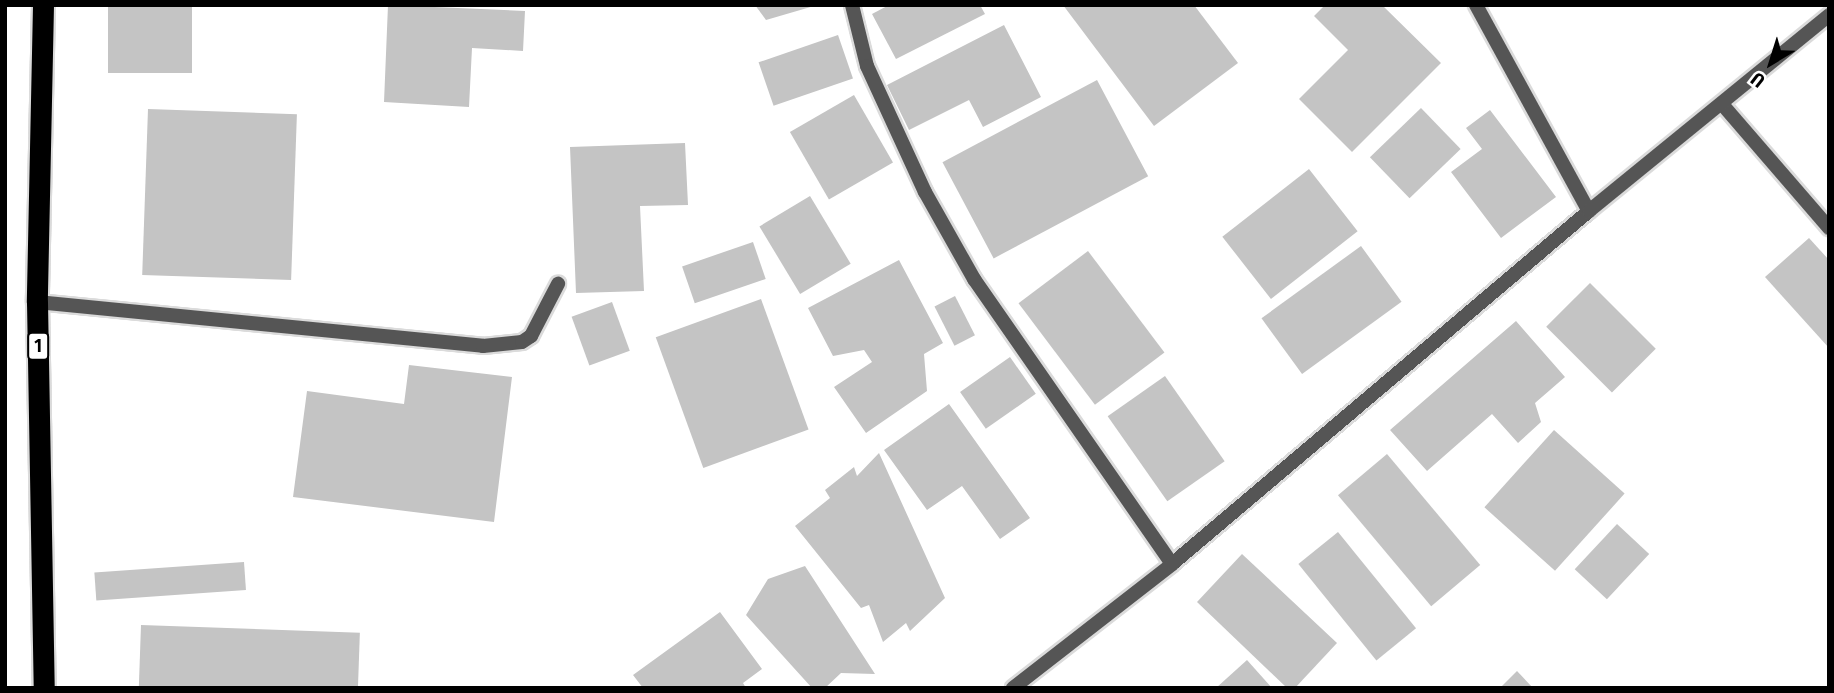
<!DOCTYPE html>
<html>
<head>
<meta charset="utf-8">
<style>
  body { margin:0 }
  #map { position:relative; width:1834px; height:693px; overflow:hidden; background:#fff; font-family:"Fira Sans Condensed",sans-serif }
  div>[style] { position:absolute }
  .building>* { inset:0; background:#c4c4c4; transform-origin:0 0 }
  .roads { filter:drop-shadow(2px 0 #dbdbdb) drop-shadow(-2px 0 #dbdbdb) drop-shadow(0 2px #dbdbdb) drop-shadow(0 -2px #dbdbdb) }
  .street>* { height:14px; margin:-7px; padding:0 7px; transform-origin:7px; border-radius:7px; background:#555 }
  .highway>* { height:21px; margin:-10.5px; padding:0 10.5px; transform-origin:10.5px; border-radius:10.5px; background:#000 }
  span { translate:-50% -50%; white-space:nowrap; text-align:center; line-height:1.15; -webkit-text-stroke:7px #fff; paint-order:stroke }
  .shield-label span { padding:2px 5px; background:#fff; border:2px solid; border-radius:5px; -webkit-text-stroke-width:0 }
  .shield-label { font-size:18px; color:#000; font-weight:700 }
  .frame { position:absolute; inset:0; border:7px solid #000; pointer-events:none }
  .north { position:absolute; left:1736px; top:28px; width:70px; height:70px; -webkit-text-stroke:5px #fff; paint-order:stroke; rotate:218deg; font-size:19px; font-weight:700; line-height:28px; text-align:center; color:#000 }
  .north::after { content:''; display:block; margin:auto; width:24px; height:32px; background:#000; clip-path:polygon(50% 0,100% 100%,50% 72%,0 100%) }
</style>
</head>
<body>
<div id="map">
  <div class="building">
    <i style="left:108px;top:5px;width:84px;height:68px"></i>
    <i style="clip-path:polygon(388px 5px,525px 11px,523px 51px,472px 48px,469px 107px,384px 102px)"></i>
    <i style="clip-path:polygon(755px 5px,813px 5px,814px 6px,766px 20px)"></i>
    <i style="clip-path:polygon(889px 5px,980px 5px,985px 14px,896px 59px,872px 14px)"></i>
    <i style="clip-path:polygon(1063px 5px,1194px 5px,1238px 63px,1154px 126px)"></i>
    <i style="clip-path:polygon(1325px 5px,1382px 5px,1441px 63px,1352px 152px,1299px 99px,1348px 50px,1314px 16px)"></i>
    <i style="clip-path:polygon(1004px 25px,1041px 97px,983px 127px,969px 100px,909px 130px,887px 85px)"></i>
    <i style="left:838px;top:35px;width:46px;height:84px;rotate:71deg"></i>
    <i style="left:1097px;top:80px;width:109px;height:175px;rotate:62deg"></i>
    <i style="left:854px;top:95px;width:78px;height:74px;rotate:60deg"></i>
    <i style="left:1421px;top:108px;width:57px;height:71px;rotate:46deg"></i>
    <i style="left:148px;top:109px;width:149px;height:166px;rotate:2deg"></i>
    <i style="clip-path:polygon(1490px 110px,1556px 197px,1501px 238px,1451px 172px,1482px 149px,1466px 128px)"></i>
    <i style="clip-path:polygon(685px 143px,688px 205px,640px 206px,644px 291px,576px 293px,570px 147px)"></i>
    <i style="left:1309px;top:169px;width:79px;height:110px;rotate:52deg"></i>
    <i style="left:810px;top:196px;width:79px;height:59px;rotate:59deg"></i>
    <i style="clip-path:polygon(1809px 238px,1829px 260px,1829px 348px,1765px 277px)"></i>
    <i style="left:753px;top:242px;width:39px;height:75px;rotate:71deg"></i>
    <i style="left:1361px;top:246px;width:69px;height:123px;rotate:54deg"></i>
    <i style="left:1088px;top:251px;width:127px;height:87px;rotate:53deg"></i>
    <i style="clip-path:polygon(899px 260px,943px 343px,924px 354px,927px 391px,866px 433px,834px 387px,872px 362px,864px 350px,833px 356px,808px 308px)"></i>
    <i style="left:1590px;top:283px;width:93px;height:62px;rotate:45deg"></i>
    <i style="left:955px;top:296px;width:44px;height:23px;rotate:63deg"></i>
    <i style="left:761px;top:299px;width:139px;height:112px;rotate:70deg"></i>
    <i style="left:612px;top:302px;width:52px;height:43px;rotate:70deg"></i>
    <i style="clip-path:polygon(1516px 321px,1565px 377px,1535px 403px,1541px 422px,1518px 443px,1492px 414px,1427px 471px,1390px 430px)"></i>
    <i style="left:1010px;top:357px;width:45px;height:61px;rotate:55deg"></i>
    <i style="clip-path:polygon(409px 365px,512px 377px,494px 522px,293px 497px,307px 391px,404px 404px)"></i>
    <i style="left:1165px;top:376px;width:104px;height:70px;rotate:55deg"></i>
    <i style="clip-path:polygon(949px 404px,1030px 518px,1000px 539px,962px 486px,927px 510px,884px 450px)"></i>
    <i style="left:1554px;top:430px;width:95px;height:104px;rotate:42deg"></i>
    <i style="clip-path:polygon(879px 453px,945px 598px,910px 631px,906px 623px,883px 642px,869px 605px,861px 608px,795px 526px,830px 498px,825px 490px,854px 467px,857px 476px)"></i>
    <i style="left:1387px;top:454px;width:145px;height:64px;rotate:50deg"></i>
    <i style="left:1617px;top:524px;width:44px;height:62px;rotate:43deg"></i>
    <i style="left:1338px;top:532px;width:124px;height:51px;rotate:51deg"></i>
    <i style="clip-path:polygon(1242px 554px,1337px 643px,1295px 688px,1287px 688px,1197px 602px)"></i>
    <i style="left:244px;top:562px;width:28px;height:150px;rotate:86deg"></i>
    <i style="clip-path:polygon(805px 566px,875px 674px,841px 673px,825px 688px,812px 688px,746px 615px,768px 579px)"></i>
    <i style="clip-path:polygon(720px 612px,762px 669px,743px 683px,746px 688px,643px 688px,633px 675px)"></i>
    <i style="left:141px;top:625px;width:219px;height:63px;rotate:2deg"></i>
    <i style="clip-path:polygon(1247px 660px,1272px 688px,1216px 688px)"></i>
    <i style="clip-path:polygon(1517px 671px,1533px 688px,1500px 688px)"></i>
  </div>
  <div class="roads">
    <div class="street">
      <i style="left:852px;top:5px;width:63px;rotate:76.2deg"></i>
      <i style="left:867px;top:66px;width:139px;rotate:65.3deg"></i>
      <i style="left:925px;top:192px;width:100px;rotate:60.6deg"></i>
      <i style="left:974px;top:279px;width:347px;rotate:55.2deg"></i>
      <i style="left:1476px;top:5px;width:235px;rotate:61.3deg"></i>
      <i style="left:1722px;top:104px;width:164px;rotate:49.2deg"></i>
      <i style="left:37px;top:302px;width:448px;rotate:5.6deg"></i>
      <i style="left:483px;top:346px;width:39px;rotate:-6deg"></i>
      <i style="left:522px;top:342px;width:11px;rotate:-34deg"></i>
      <i style="left:531px;top:336px;width:59px;rotate:-62.6deg"></i>
      <i style="left:1013px;top:688px;width:202px;rotate:-37.9deg"></i>
      <i style="left:1172px;top:564px;width:546px;rotate:-40.25deg"></i>
      <i style="left:1589px;top:211px;width:310px;rotate:-39.2deg"></i>
    </div>
    <div class="highway">
      <i style="left:43px;top:5px;width:297px;rotate:91.2deg"></i>
      <i style="left:37px;top:302px;width:386px;rotate:89deg"></i>
    </div>
  </div>
  <div class="shield-label">
    <span style="left:38px;top:346px">1</span>
  </div>
  <div class="frame"></div>
  <div class="north">U</div>
</div>
</body>
</html>
